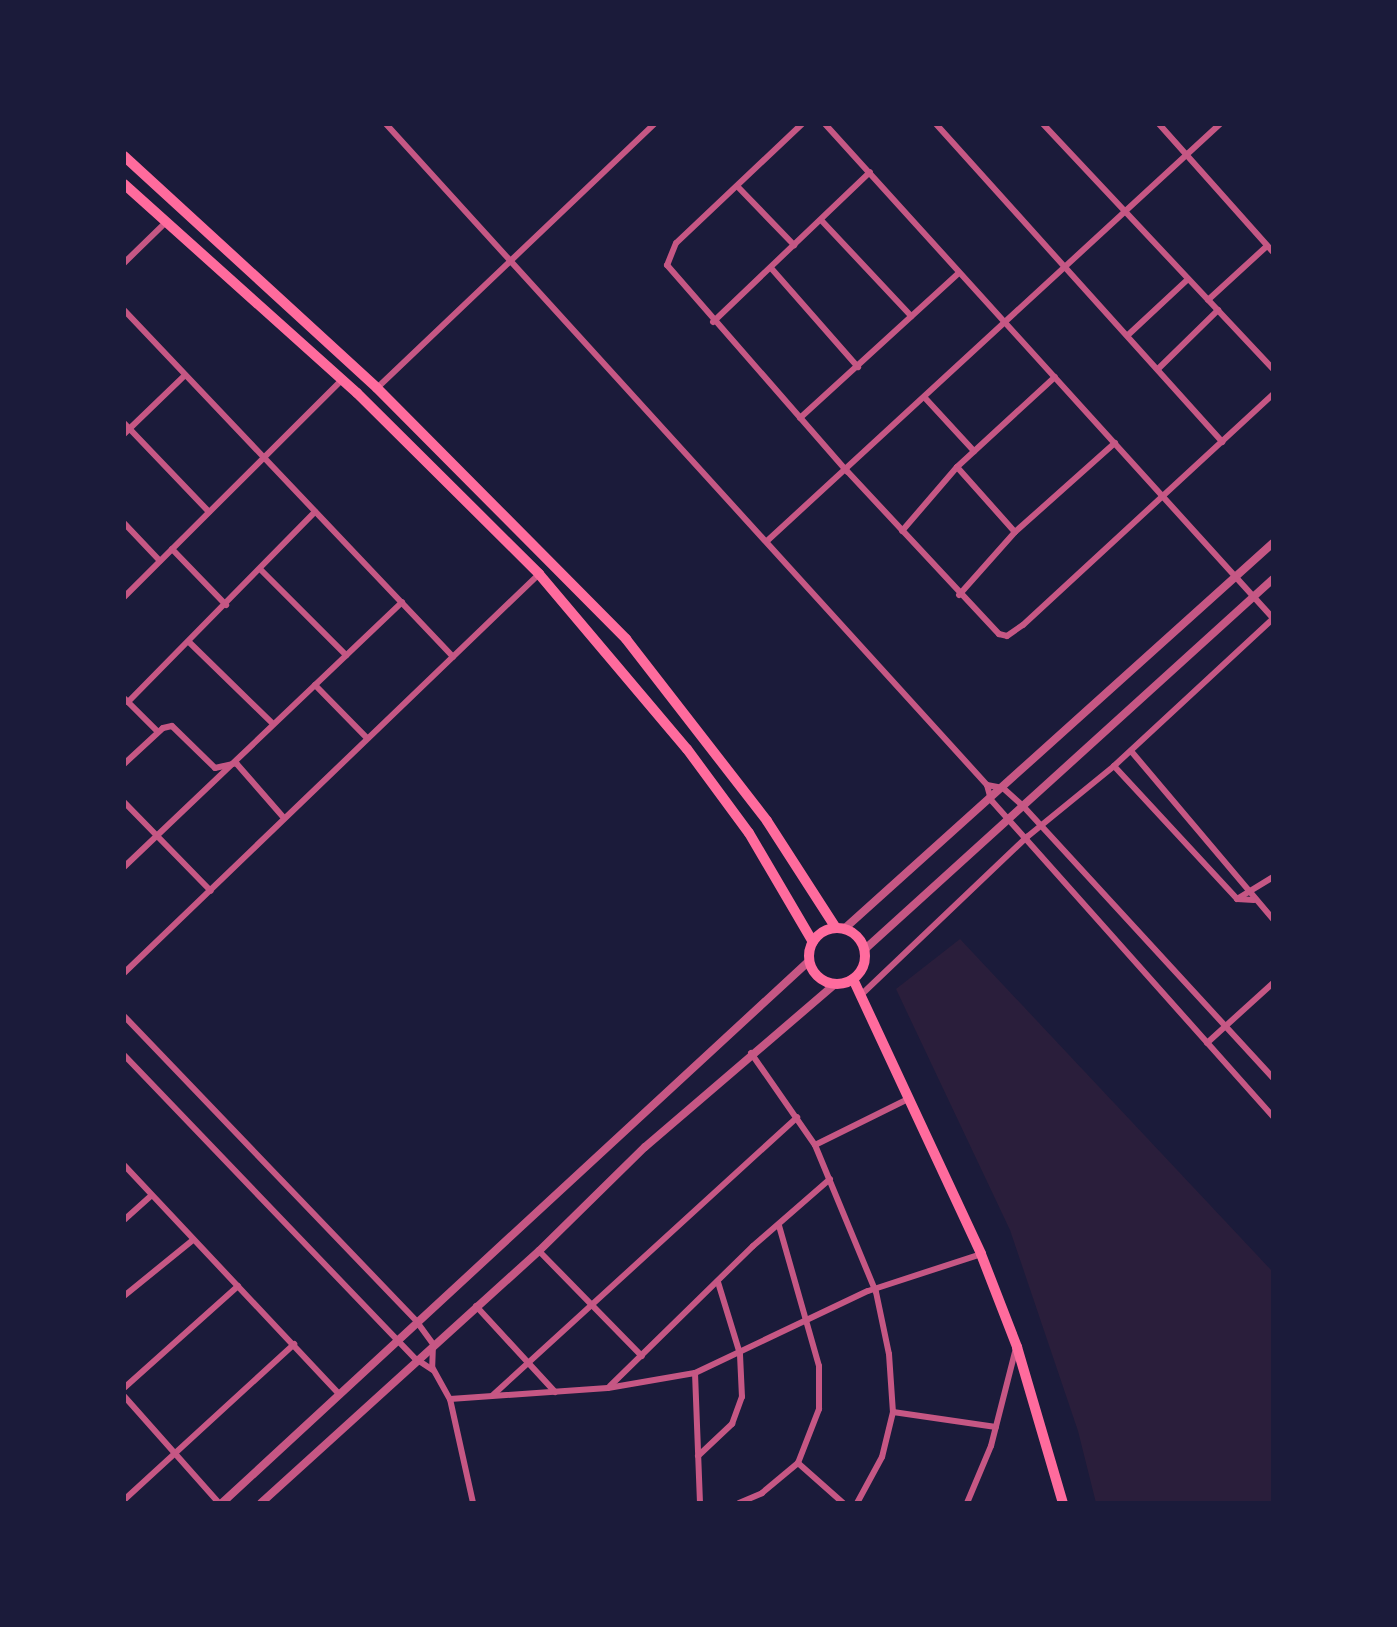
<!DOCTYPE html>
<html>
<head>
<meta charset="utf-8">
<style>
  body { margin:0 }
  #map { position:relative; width:1397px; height:1627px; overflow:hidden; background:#1b1b3a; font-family:"Alegreya Sans",sans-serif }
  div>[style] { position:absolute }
  .green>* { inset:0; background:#2a1e3b }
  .minor>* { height:6px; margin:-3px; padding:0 3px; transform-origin:3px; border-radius:3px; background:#c65784 }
  .tertiary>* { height:8px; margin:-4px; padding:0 4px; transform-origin:4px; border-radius:4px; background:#c65784 }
  .secondary>* { height:10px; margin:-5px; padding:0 5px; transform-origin:5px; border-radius:5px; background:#ff6b9d }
  .secondary>.ring { margin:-5px; padding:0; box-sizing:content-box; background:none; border:10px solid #ff6b9d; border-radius:50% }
  span { translate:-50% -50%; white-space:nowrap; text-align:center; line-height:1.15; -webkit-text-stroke:7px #1b1b3a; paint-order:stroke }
  .frame { position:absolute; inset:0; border:126px solid #1b1b3a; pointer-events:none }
</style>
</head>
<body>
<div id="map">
  <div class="green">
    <i style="clip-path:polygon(960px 939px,1273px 1272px,1273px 1503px,1096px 1503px,1078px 1431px,1010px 1230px,896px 989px)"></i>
  </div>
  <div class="minor">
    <i style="left:386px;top:124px;width:893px;rotate:47.72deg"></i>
    <i style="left:987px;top:785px;width:16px;rotate:75deg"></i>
    <i style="left:991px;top:800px;width:424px;rotate:48.3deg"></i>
    <i style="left:802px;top:124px;width:173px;rotate:136.6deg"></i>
    <i style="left:676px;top:243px;width:24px;rotate:112deg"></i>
    <i style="left:667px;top:265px;width:274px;rotate:48.9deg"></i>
    <i style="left:847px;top:471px;width:223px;rotate:47deg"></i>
    <i style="left:999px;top:634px;width:8px;rotate:14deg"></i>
    <i style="left:1007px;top:636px;width:19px;rotate:-35deg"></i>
    <i style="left:1023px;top:625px;width:340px;rotate:-42.7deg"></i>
    <i style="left:825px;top:124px;width:667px;rotate:47.8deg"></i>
    <i style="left:936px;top:124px;width:428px;rotate:48deg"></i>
    <i style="left:1043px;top:124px;width:336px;rotate:46.8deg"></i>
    <i style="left:1159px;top:124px;width:171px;rotate:48.3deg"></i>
    <i style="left:738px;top:187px;width:81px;rotate:46deg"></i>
    <i style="left:821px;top:220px;width:132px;rotate:46.8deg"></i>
    <i style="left:124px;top:263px;width:59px;rotate:-44.3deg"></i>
    <i style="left:771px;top:268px;width:132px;rotate:48.7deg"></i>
    <i style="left:1208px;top:300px;width:80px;rotate:-42.5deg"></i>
    <i style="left:124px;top:310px;width:478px;rotate:46.5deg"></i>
    <i style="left:713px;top:322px;width:217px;rotate:-43.7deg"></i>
    <i style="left:1128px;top:335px;width:82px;rotate:-43deg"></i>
    <i style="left:1159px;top:368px;width:83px;rotate:-44.5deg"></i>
    <i style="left:377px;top:388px;width:383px;rotate:-43.6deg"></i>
    <i style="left:926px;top:399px;width:71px;rotate:47.3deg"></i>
    <i style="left:800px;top:418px;width:215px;rotate:-42.4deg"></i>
    <i style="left:124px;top:423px;width:123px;rotate:46.3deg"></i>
    <i style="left:124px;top:434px;width:83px;rotate:-44deg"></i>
    <i style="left:957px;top:467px;width:87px;rotate:48.3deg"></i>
    <i style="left:124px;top:523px;width:52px;rotate:46.5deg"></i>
    <i style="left:902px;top:531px;width:84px;rotate:-49.3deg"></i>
    <i style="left:957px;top:467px;width:133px;rotate:-42.6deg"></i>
    <i style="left:767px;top:541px;width:616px;rotate:-42.63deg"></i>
    <i style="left:172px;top:549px;width:78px;rotate:46deg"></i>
    <i style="left:260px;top:569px;width:122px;rotate:45deg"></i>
    <i style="left:959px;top:595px;width:84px;rotate:-48.4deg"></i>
    <i style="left:1015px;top:532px;width:134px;rotate:-41.7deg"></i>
    <i style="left:124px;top:597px;width:309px;rotate:-44.9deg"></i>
    <i style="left:189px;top:642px;width:117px;rotate:44.3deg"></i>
    <i style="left:315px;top:685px;width:73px;rotate:45.6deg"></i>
    <i style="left:124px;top:698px;width:48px;rotate:45deg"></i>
    <i style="left:128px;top:702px;width:267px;rotate:-45.5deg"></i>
    <i style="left:1131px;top:751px;width:220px;rotate:49.8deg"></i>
    <i style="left:124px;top:764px;width:53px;rotate:-42.7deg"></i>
    <i style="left:163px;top:728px;width:9px;rotate:-13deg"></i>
    <i style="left:172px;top:726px;width:60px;rotate:44.3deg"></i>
    <i style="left:215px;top:768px;width:22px;rotate:-13deg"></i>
    <i style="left:236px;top:763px;width:73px;rotate:48.9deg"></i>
    <i style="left:1114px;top:766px;width:181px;rotate:47.2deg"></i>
    <i style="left:1237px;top:899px;width:17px;rotate:3deg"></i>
    <i style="left:987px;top:785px;width:16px;rotate:11deg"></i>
    <i style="left:1003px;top:788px;width:27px;rotate:42deg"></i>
    <i style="left:1023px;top:806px;width:369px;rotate:47.4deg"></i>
    <i style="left:124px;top:802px;width:124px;rotate:45.7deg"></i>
    <i style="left:124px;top:867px;width:384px;rotate:-43.6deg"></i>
    <i style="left:1237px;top:899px;width:42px;rotate:-31.4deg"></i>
    <i style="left:124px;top:973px;width:576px;rotate:-43.87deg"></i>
    <i style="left:862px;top:994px;width:228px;rotate:-43.6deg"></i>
    <i style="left:1027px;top:837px;width:112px;rotate:-39.2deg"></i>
    <i style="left:1114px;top:766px;width:217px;rotate:-42.8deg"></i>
    <i style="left:124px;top:1016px;width:424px;rotate:46.2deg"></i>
    <i style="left:417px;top:1322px;width:27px;rotate:54deg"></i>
    <i style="left:433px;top:1344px;width:23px;rotate:92deg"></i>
    <i style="left:432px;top:1367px;width:37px;rotate:61deg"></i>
    <i style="left:450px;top:1399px;width:107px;rotate:77.5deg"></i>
    <i style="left:1207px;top:1043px;width:89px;rotate:-42.3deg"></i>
    <i style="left:751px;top:1053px;width:112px;rotate:55.2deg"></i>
    <i style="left:815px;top:1145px;width:159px;rotate:67.5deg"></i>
    <i style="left:876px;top:1292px;width:63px;rotate:78.2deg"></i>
    <i style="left:889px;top:1354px;width:58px;rotate:86.1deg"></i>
    <i style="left:893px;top:1412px;width:46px;rotate:103.7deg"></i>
    <i style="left:882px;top:1457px;width:52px;rotate:118.5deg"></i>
    <i style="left:124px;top:1055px;width:422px;rotate:46.2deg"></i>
    <i style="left:416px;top:1359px;width:20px;rotate:33deg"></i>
    <i style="left:815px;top:1145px;width:106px;rotate:-26.3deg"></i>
    <i style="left:124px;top:1165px;width:314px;rotate:46.8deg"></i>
    <i style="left:124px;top:1220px;width:36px;rotate:-42deg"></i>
    <i style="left:539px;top:1251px;width:147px;rotate:45.6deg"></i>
    <i style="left:124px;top:1296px;width:89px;rotate:-39.1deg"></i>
    <i style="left:476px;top:1306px;width:117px;rotate:47.4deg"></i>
    <i style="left:695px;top:1373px;width:130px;rotate:87.8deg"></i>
    <i style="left:610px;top:1386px;width:200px;rotate:-44.4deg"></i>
    <i style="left:753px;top:1246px;width:102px;rotate:-41deg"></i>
    <i style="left:124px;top:1388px;width:153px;rotate:-41.8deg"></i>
    <i style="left:493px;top:1395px;width:412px;rotate:-42.4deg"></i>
    <i style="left:124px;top:1396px;width:143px;rotate:48.4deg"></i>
    <i style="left:450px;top:1399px;width:158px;rotate:-4deg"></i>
    <i style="left:608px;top:1388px;width:88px;rotate:-9.8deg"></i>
    <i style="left:695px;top:1373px;width:191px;rotate:-25.4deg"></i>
    <i style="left:868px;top:1291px;width:119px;rotate:-18.1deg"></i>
    <i style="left:893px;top:1412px;width:104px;rotate:8.3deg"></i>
    <i style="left:698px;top:1456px;width:47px;rotate:-43.3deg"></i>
    <i style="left:732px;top:1424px;width:29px;rotate:-70deg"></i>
    <i style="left:742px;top:1397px;width:43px;rotate:-92.7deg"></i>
    <i style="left:740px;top:1354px;width:75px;rotate:-107deg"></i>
    <i style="left:798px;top:1463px;width:60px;rotate:41.6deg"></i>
    <i style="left:124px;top:1500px;width:231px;rotate:-42.5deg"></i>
    <i style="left:739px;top:1503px;width:25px;rotate:-23deg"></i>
    <i style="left:762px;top:1493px;width:47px;rotate:-39.8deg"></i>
    <i style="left:798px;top:1463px;width:58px;rotate:-68.7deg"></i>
    <i style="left:819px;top:1409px;width:43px;rotate:-90deg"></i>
    <i style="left:819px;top:1366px;width:146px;rotate:-105.9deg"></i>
    <i style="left:967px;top:1503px;width:62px;rotate:-67.2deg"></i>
    <i style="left:991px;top:1446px;width:101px;rotate:-75.7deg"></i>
  </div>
  <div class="tertiary">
    <i style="left:844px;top:929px;width:577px;rotate:-41.98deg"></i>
    <i style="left:864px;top:950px;width:552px;rotate:-42.21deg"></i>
    <i style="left:222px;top:1503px;width:799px;rotate:-42.72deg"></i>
    <i style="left:261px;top:1503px;width:375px;rotate:-42.2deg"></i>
    <i style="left:539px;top:1251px;width:148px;rotate:-44.5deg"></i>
    <i style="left:645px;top:1147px;width:250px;rotate:-40.6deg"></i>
  </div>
  <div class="secondary">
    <i style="left:124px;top:156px;width:343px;rotate:42.5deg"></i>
    <i style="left:377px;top:388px;width:354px;rotate:45.2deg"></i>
    <i style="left:626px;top:639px;width:230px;rotate:52.2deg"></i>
    <i style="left:767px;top:821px;width:127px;rotate:57.2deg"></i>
    <i style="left:124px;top:184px;width:313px;rotate:41.9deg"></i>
    <i style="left:357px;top:393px;width:257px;rotate:44.8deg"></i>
    <i style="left:539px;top:574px;width:229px;rotate:49.8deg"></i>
    <i style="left:687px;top:749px;width:104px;rotate:53.6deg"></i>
    <i style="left:749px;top:833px;width:126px;rotate:59.6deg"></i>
    <i class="ring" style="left:809px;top:928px;width:46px;height:46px"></i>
    <i style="left:853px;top:979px;width:303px;rotate:65deg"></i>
    <i style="left:981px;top:1254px;width:100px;rotate:68.8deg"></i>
    <i style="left:1017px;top:1347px;width:163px;rotate:73.6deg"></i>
  </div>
  <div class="frame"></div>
</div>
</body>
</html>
